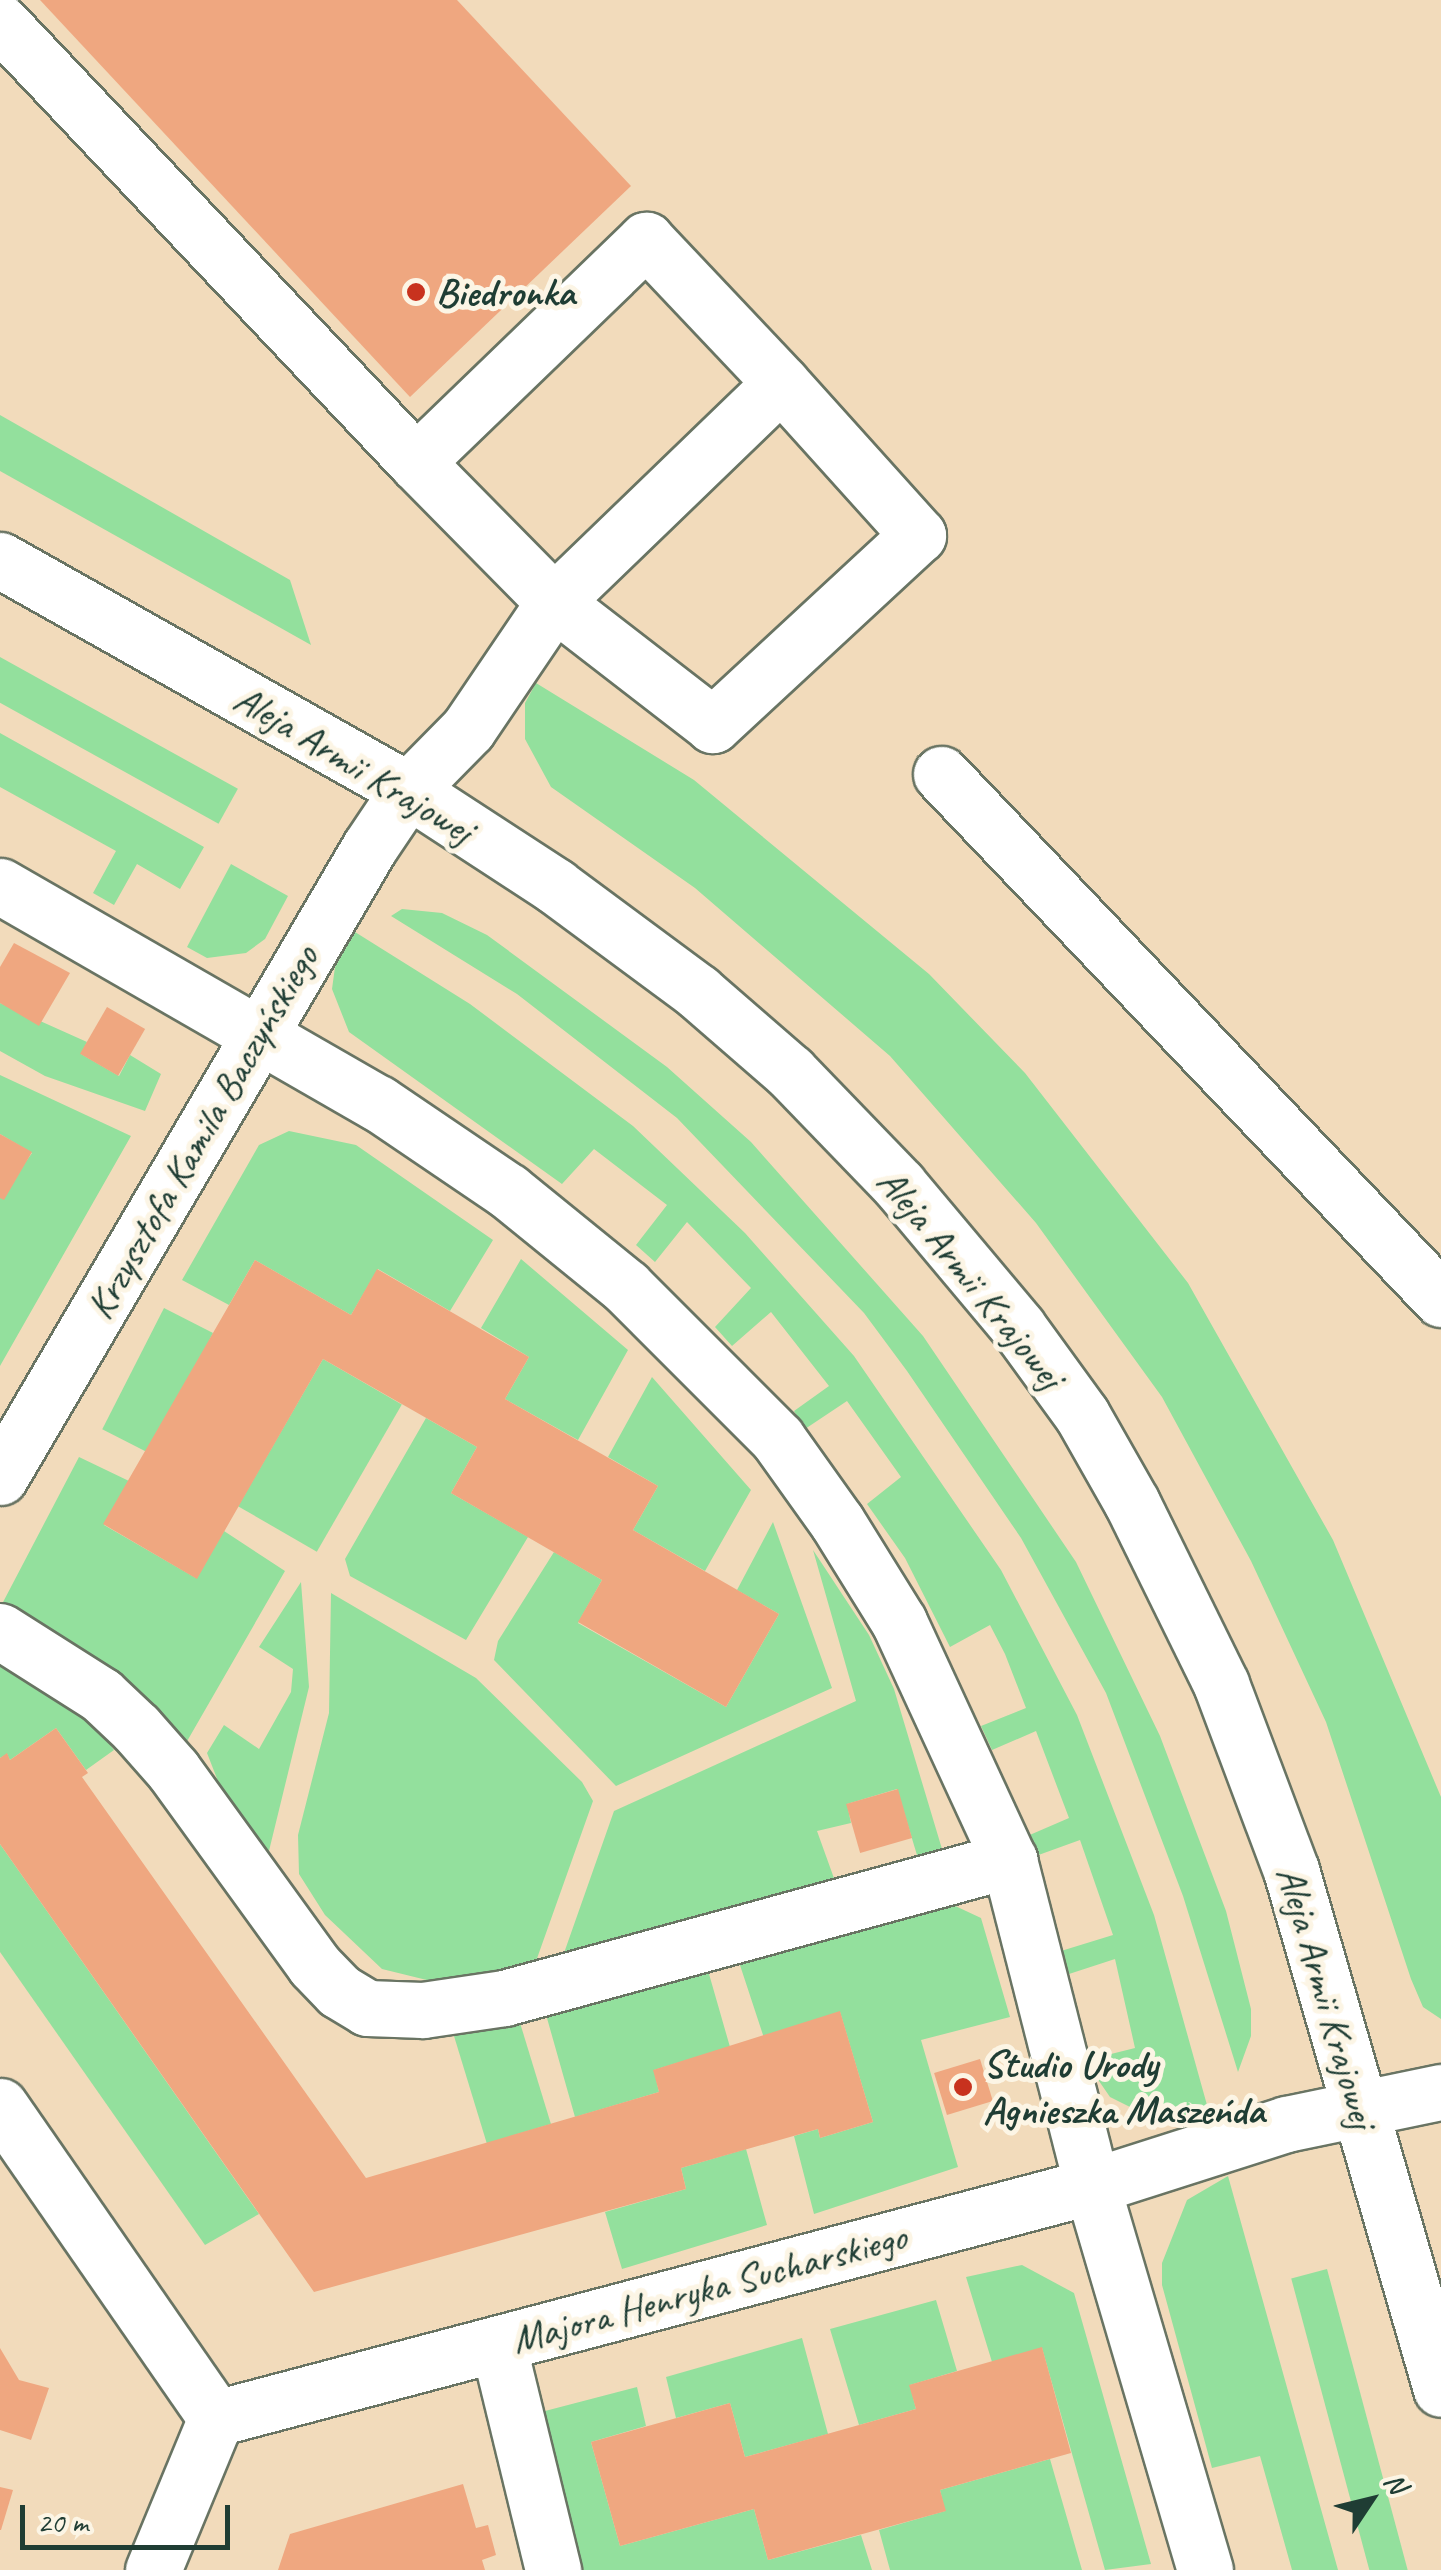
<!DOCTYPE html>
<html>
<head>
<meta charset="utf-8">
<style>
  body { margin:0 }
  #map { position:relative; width:1441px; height:2570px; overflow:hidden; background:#f2dbbb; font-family:Caveat,sans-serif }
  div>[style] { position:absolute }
  .green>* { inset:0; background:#93e09d; transform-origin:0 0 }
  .building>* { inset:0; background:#efa780; transform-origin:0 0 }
  .roads { filter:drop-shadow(2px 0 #697463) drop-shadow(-2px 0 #697463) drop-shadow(0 2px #697463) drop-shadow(0 -2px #697463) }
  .minor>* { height:55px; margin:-27.5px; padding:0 27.5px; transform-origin:27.5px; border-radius:27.5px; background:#fff }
  .dots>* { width:28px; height:28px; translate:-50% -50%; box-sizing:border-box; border:5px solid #fcf5e5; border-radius:50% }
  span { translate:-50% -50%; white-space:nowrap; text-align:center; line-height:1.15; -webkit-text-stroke:10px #fcf5e5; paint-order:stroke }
  .poi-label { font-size:40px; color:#1f3d34; font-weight:700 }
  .left { translate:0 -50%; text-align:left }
  .street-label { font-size:40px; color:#1f3d34 }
  .north { position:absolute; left:1321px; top:2450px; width:100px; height:100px; -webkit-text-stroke:8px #fcf5e5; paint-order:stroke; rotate:55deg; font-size:28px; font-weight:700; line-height:40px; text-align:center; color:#1f3d34 }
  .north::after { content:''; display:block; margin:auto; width:35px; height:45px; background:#1f3d34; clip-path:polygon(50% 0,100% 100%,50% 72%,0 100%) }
  .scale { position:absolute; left:20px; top:2505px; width:210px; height:45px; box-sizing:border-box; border:5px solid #1f3d34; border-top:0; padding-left:12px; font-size:30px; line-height:35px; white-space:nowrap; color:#1f3d34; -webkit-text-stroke:8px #fcf5e5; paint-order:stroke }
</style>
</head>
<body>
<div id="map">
  <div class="green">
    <i style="clip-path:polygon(0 415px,290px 580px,311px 645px,0 471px)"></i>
    <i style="left:0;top:657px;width:272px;height:40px;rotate:29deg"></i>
    <i style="clip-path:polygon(536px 683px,694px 780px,929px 974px,1025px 1073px,1188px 1283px,1333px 1540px,1441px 1797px,1441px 2019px,1423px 2007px,1411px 1979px,1326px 1722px,1251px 1561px,1162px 1397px,1036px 1223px,890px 1056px,695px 888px,551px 787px,525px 739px,525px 703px)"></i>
    <i style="clip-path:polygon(0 733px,204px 847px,180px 889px,137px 864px,114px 905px,93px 893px,116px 851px,0 787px)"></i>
    <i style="clip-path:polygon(231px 864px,288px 896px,265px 939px,246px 953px,207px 958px,187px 947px)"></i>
    <i style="clip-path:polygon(402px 909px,442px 913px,487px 935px,667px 1067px,751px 1142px,923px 1336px,1076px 1562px,1160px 1736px,1226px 1911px,1251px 2009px,1251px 2036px,1238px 2072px,1183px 1896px,1106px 1693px,1021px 1538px,907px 1371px,864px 1313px,677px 1118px,517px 994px,391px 916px)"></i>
    <i style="clip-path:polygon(355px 932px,470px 1004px,633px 1126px,745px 1233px,854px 1356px,1001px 1570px,1077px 1715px,1154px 1915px,1207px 2105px,1182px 2119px,1154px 2119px,1110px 2097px,1090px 2068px,1087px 2060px,1135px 2048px,1115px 1959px,1069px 1974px,1061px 1951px,1113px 1935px,1080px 1840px,1033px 1857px,1025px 1837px,1069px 1818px,1036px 1731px,992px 1750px,981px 1726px,1026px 1708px,1005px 1654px,990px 1625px,950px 1647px,905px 1558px,867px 1504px,901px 1477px,847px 1401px,805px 1429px,794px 1411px,829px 1386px,771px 1312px,732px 1346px,715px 1327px,751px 1288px,687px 1222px,655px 1262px,636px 1245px,667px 1205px,594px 1149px,562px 1184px,349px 1032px,332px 989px,335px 967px)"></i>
    <i style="clip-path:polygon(0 1003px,87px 1042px,81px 1054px,119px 1076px,130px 1055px,161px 1074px,145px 1111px,45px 1076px,0 1051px)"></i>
    <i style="clip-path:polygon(0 1075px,131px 1136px,0 1366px,0 1198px,32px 1153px,0 1134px)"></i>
    <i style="clip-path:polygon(289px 1131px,356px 1145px,493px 1240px,450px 1311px,378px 1269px,351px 1315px,255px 1260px,229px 1305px,182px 1280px,259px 1145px)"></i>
    <i style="clip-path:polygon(521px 1259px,628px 1350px,578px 1440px,505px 1399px,529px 1357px,481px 1328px)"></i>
    <i style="left:164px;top:1308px;width:55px;height:136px;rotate:27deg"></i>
    <i style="left:323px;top:1359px;width:91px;height:170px;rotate:30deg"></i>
    <i style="clip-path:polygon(652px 1377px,751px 1490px,705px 1571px,633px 1530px,658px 1486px,608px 1457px)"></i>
    <i style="clip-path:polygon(426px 1418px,477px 1447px,451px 1493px,528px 1537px,466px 1640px,350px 1576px,345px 1559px)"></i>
    <i style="clip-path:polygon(79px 1457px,129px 1481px,104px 1525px,196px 1578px,224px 1531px,285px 1571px,186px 1743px,163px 1718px,1px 1606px)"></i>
    <i style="clip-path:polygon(773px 1522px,832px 1688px,616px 1786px,494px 1660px,498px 1641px,554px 1552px,602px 1580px,578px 1623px,726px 1707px,779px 1614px,737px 1590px)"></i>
    <i style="clip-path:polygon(813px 1550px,869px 1635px,894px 1689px,945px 1859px,920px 1865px,897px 1789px,847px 1804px,851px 1823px,817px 1831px,835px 1881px,564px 1953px,614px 1811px,856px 1701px)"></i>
    <i style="clip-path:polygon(301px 1582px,309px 1687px,268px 1855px,223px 1794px,207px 1753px,224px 1725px,259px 1749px,291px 1692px,293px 1669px,259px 1647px)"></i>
    <i style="clip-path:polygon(331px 1593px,476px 1678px,582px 1782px,593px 1801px,535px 1964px,439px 1983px,382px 1969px,325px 1915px,299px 1874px,298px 1835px,329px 1713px)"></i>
    <i style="clip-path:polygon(0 1665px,93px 1720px,114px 1750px,86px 1770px,56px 1728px,10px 1760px,7px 1754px,0 1758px)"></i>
    <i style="clip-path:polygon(0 1844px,259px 2214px,205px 2245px,0 1952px)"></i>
    <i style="clip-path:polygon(936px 1897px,981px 1918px,1010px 2017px,921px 2040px,958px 2167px,814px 2214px,794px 2136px,818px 2129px,820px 2138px,873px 2122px,840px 2012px,764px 2038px,736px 1953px)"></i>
    <i style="clip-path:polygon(705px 1960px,730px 2047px,654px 2070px,659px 2092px,575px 2117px,543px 2004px)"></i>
    <i style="left:517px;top:2013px;width:116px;height:67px;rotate:73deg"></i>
    <i style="clip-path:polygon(746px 2149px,767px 2225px,622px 2269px,605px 2212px,686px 2189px,681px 2168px)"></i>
    <i style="clip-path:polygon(1228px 2176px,1338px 2570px,1292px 2570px,1260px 2456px,1212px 2468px,1162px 2285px,1162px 2263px,1187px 2200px)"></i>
    <i style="clip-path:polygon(1022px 2265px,1074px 2293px,1151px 2564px,1105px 2570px,1042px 2348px,992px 2362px,966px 2277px)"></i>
    <i style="left:1327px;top:2269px;width:312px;height:37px;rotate:75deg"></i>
    <i style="clip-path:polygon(936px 2300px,957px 2371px,910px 2385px,916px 2409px,859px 2425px,830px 2329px)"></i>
    <i style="clip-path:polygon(802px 2338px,828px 2434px,745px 2457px,730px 2403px,676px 2418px,666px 2377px)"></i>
    <i style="clip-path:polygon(637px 2387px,646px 2426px,591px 2442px,620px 2546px,754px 2509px,768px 2560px,861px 2535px,872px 2570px,576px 2570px,545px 2411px)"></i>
    <i style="clip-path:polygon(1050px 2459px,1082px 2570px,890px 2570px,879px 2530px,945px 2511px,940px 2490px)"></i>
  </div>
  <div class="building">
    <i style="clip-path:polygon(40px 0,457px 0,631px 186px,410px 397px)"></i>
    <i style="clip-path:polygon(14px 943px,70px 973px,39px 1026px,0 1003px,0 967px)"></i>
    <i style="left:107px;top:1007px;width:44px;height:54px;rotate:30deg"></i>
    <i style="clip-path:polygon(0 1134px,32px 1152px,4px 1200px,0 1198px)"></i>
    <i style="clip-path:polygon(255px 1260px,351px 1315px,377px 1269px,529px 1357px,505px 1399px,658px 1486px,633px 1530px,779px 1614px,726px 1707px,578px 1622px,602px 1580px,451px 1493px,477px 1447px,323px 1359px,197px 1579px,103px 1524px)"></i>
    <i style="clip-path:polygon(56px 1728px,88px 1773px,82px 1777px,366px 2178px,659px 2092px,653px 2070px,840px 2011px,873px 2122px,820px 2138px,818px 2129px,681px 2168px,686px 2189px,314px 2292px,0 1844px,0 1758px,7px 1753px,10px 1760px)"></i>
    <i style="left:898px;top:1789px;width:51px;height:54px;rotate:74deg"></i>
    <i style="left:980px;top:2059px;width:44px;height:48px;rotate:73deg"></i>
    <i style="clip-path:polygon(1042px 2347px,1071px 2453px,940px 2490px,946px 2511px,768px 2560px,754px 2509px,620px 2546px,591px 2442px,730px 2403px,745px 2457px,916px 2409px,909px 2385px)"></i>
    <i style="clip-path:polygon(0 2348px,19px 2380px,49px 2388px,31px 2440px,0 2430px)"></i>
    <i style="clip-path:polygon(463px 2484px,476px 2528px,488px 2525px,496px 2555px,482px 2560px,485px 2570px,278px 2570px,290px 2534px)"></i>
    <i style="clip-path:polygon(0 2487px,13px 2490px,1px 2530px,0 2530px)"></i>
  </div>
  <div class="roads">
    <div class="minor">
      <i style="left:0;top:22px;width:606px;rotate:46.61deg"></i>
      <i style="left:781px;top:383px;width:205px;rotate:48deg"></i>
      <i style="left:918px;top:535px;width:280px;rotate:137.2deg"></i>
      <i style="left:713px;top:725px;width:201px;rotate:-142.3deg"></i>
      <i style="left:554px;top:602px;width:315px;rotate:-44deg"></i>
      <i style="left:0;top:560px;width:468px;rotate:29.4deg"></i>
      <i style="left:408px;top:790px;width:176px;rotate:33.1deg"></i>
      <i style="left:555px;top:886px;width:178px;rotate:36.5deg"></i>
      <i style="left:698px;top:992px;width:122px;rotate:41deg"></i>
      <i style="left:790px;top:1072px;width:157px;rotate:46deg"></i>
      <i style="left:899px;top:1185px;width:185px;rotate:50deg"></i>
      <i style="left:1018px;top:1327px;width:109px;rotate:54deg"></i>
      <i style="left:1082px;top:1415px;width:101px;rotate:60.4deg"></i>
      <i style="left:1132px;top:1503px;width:202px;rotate:63.8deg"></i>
      <i style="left:1221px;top:1684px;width:199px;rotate:69.4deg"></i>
      <i style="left:1291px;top:1870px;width:540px;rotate:73.88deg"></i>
      <i style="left:941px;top:774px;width:725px;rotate:46.4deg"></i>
      <i style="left:0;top:886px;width:436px;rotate:29.9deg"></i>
      <i style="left:378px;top:1103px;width:157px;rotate:34.1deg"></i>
      <i style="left:508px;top:1191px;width:152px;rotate:39.1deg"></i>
      <i style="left:626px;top:1287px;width:214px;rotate:45deg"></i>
      <i style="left:777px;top:1438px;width:103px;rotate:54.5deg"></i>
      <i style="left:837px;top:1522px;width:118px;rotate:58.2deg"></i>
      <i style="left:899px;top:1622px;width:262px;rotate:65.2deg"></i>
      <i style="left:1009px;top:1860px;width:336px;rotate:75.7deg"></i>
      <i style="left:1092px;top:2186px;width:400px;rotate:73.6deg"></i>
      <i style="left:0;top:1477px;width:729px;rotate:-59.6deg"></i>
      <i style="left:369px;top:848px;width:70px;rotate:-56.1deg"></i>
      <i style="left:408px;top:790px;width:86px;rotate:-45.5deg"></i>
      <i style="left:468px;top:729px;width:153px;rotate:-55.9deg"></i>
      <i style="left:554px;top:602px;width:197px;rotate:-134.6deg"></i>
      <i style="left:416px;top:462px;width:320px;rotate:-44deg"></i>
      <i style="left:646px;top:240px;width:197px;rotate:46.6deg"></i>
      <i style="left:0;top:1631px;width:120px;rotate:32.4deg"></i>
      <i style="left:101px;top:1695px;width:48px;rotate:43.3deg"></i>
      <i style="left:136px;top:1728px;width:56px;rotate:48.6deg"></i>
      <i style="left:173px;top:1770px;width:241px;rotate:54.1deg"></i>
      <i style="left:314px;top:1965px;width:36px;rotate:46deg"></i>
      <i style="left:339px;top:1991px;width:33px;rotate:31deg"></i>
      <i style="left:367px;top:2008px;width:56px;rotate:2deg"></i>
      <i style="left:423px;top:2010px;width:82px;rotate:-8.4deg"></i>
      <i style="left:504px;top:1998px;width:524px;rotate:-15.28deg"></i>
      <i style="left:0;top:2106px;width:379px;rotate:55.3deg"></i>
      <i style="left:498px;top:2344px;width:233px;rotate:76.3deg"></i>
      <i style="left:153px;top:2570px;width:165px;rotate:-67.5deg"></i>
      <i style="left:216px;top:2418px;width:906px;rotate:-14.83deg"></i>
      <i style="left:1092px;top:2186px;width:204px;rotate:-17.7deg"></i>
      <i style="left:1286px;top:2124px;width:158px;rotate:-11.7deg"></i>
    </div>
  </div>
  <div class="dots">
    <i style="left:416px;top:292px;background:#c8321e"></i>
    <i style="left:963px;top:2087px;background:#c8321e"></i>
  </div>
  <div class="poi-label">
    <span class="left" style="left:436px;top:292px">Biedronka</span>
    <span class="left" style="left:983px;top:2087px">Studio Urody<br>Agnieszka Maszeńda</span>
  </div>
  <div class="street-label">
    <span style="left:354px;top:764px;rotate:31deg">Aleja Armii Krajowej</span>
    <span style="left:202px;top:1132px;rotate:-60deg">Krzysztofa Kamila Baczyńskiego</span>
    <span style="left:971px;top:1278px;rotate:51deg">Aleja Armii Krajowej</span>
    <span style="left:1327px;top:1997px;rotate:74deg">Aleja Armii Krajowej</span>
    <span style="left:709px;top:2288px;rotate:-15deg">Majora Henryka Sucharskiego</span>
  </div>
  <div class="north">N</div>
  <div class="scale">20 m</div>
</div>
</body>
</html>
